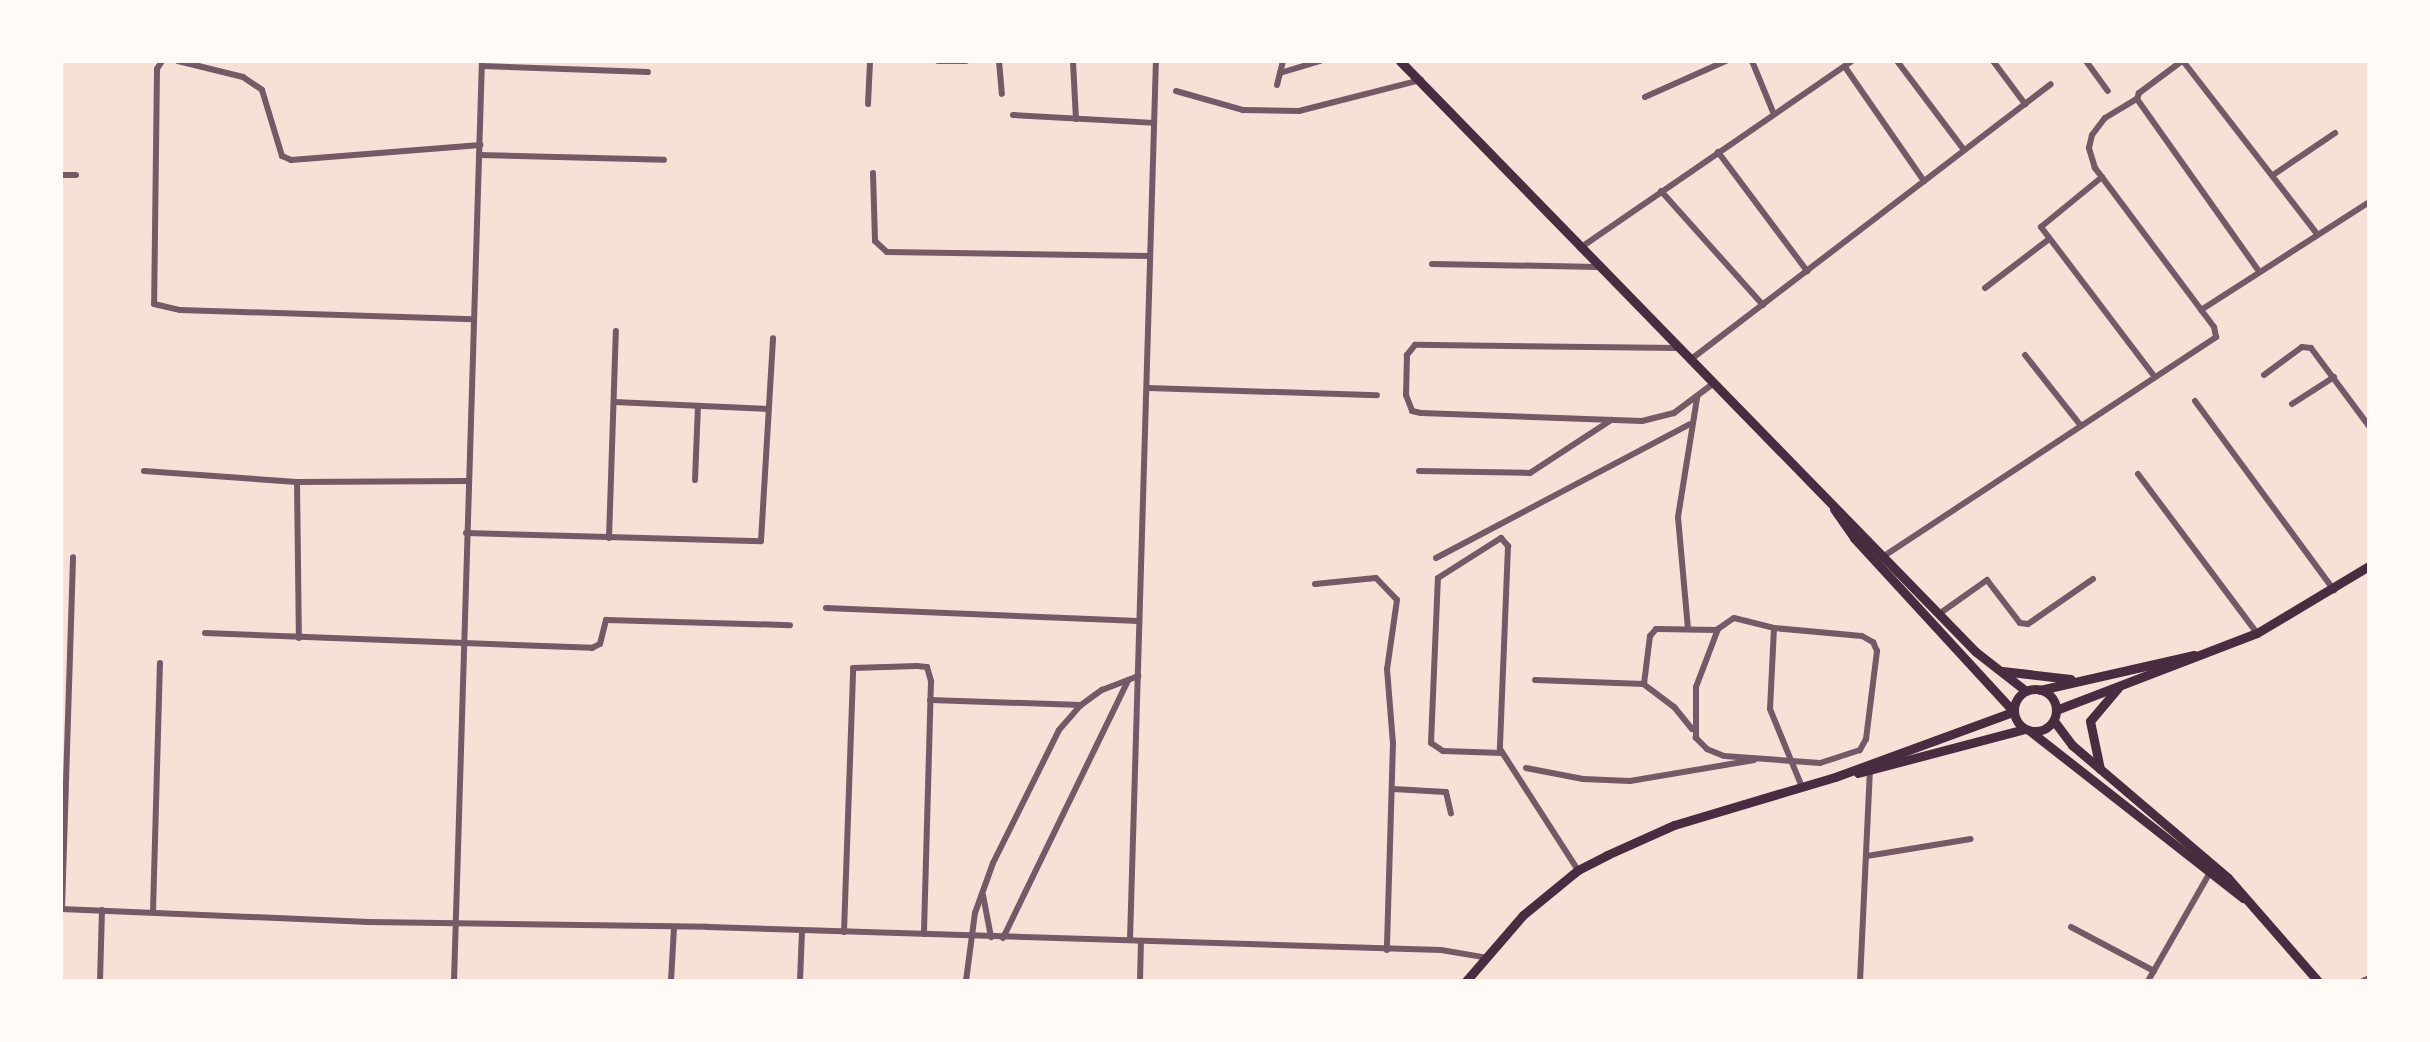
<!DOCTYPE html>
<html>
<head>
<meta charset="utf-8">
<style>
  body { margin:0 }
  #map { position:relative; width:2430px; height:1042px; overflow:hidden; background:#f7e1d7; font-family:Arial,sans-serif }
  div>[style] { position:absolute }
  .minor>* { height:6px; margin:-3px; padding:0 3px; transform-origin:3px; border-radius:3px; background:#755966 }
  .secondary>* { height:9px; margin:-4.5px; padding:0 4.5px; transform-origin:4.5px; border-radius:4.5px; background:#4a2c40 }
  .secondary>.ring { margin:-4.5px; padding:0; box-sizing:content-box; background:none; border:9px solid #4a2c40; border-radius:50% }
  span { translate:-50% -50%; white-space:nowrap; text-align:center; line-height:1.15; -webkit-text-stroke:5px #fffaf5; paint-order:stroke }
  .frame { position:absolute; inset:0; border:63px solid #fffaf5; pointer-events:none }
</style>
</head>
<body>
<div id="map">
  <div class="minor">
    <i style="left:162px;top:61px;width:9px;rotate:122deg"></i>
    <i style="left:157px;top:69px;width:235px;rotate:90.7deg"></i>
    <i style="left:154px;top:304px;width:27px;rotate:13deg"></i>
    <i style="left:180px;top:310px;width:293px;rotate:1.8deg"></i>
    <i style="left:178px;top:61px;width:67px;rotate:13.8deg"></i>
    <i style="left:243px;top:77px;width:23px;rotate:34deg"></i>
    <i style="left:262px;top:90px;width:69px;rotate:73.1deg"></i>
    <i style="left:282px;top:156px;width:10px;rotate:24deg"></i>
    <i style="left:291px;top:160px;width:190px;rotate:-4.5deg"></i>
    <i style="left:938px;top:61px;width:28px"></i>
    <i style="left:999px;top:61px;width:33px;rotate:85deg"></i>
    <i style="left:1752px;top:61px;width:55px;rotate:67.6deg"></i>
    <i style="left:1897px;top:61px;width:111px;rotate:53deg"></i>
    <i style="left:1993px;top:61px;width:54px;rotate:53.3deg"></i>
    <i style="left:2086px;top:61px;width:37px;rotate:54deg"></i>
    <i style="left:2182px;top:61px;width:54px;rotate:143.3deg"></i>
    <i style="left:2139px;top:93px;width:6px;rotate:108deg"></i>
    <i style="left:2137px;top:99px;width:211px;rotate:54.7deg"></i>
    <i style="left:2183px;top:61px;width:219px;rotate:52.2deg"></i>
    <i style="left:1073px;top:62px;width:57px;rotate:87deg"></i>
    <i style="left:482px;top:66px;width:166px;rotate:2.1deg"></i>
    <i style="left:1845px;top:67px;width:139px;rotate:55.3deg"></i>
    <i style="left:1280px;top:73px;width:42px;rotate:-16.7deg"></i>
    <i style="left:1277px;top:85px;width:25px;rotate:-76deg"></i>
    <i style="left:1176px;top:91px;width:70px;rotate:15.8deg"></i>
    <i style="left:1243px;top:110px;width:56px;rotate:1deg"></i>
    <i style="left:1299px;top:111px;width:126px;rotate:-14.3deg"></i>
    <i style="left:1645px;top:97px;width:89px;rotate:-24deg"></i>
    <i style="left:868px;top:104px;width:43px;rotate:-87.3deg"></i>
    <i style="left:1013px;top:115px;width:141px;rotate:3.2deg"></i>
    <i style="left:1718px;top:152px;width:149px;rotate:53.2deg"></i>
    <i style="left:479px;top:155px;width:185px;rotate:1.5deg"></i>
    <i style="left:873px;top:173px;width:68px;rotate:88.3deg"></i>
    <i style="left:875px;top:241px;width:16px;rotate:43deg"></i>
    <i style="left:887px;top:252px;width:262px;rotate:0.9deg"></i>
    <i style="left:61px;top:175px;width:15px"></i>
    <i style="left:2273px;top:175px;width:75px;rotate:-34.1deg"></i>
    <i style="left:2102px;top:177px;width:79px;rotate:140.7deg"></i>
    <i style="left:2041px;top:227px;width:188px;rotate:52.8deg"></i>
    <i style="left:1661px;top:191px;width:153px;rotate:48.2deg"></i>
    <i style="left:1580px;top:248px;width:330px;rotate:-34.5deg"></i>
    <i style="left:1432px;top:264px;width:166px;rotate:1deg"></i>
    <i style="left:1985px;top:288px;width:81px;rotate:-37.4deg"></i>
    <i style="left:2201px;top:310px;width:200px;rotate:-32.7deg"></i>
    <i style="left:1677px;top:348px;width:262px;rotate:-179.3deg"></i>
    <i style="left:1415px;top:345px;width:13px;rotate:129deg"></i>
    <i style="left:1407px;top:355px;width:40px;rotate:91.4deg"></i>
    <i style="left:1406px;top:395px;width:17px;rotate:69deg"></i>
    <i style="left:1412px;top:411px;width:9px;rotate:13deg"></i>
    <i style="left:1421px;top:413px;width:221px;rotate:2.1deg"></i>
    <i style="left:1642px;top:421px;width:33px;rotate:-14deg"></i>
    <i style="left:1674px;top:413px;width:50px;rotate:-36.9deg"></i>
    <i style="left:2025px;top:355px;width:90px;rotate:51.7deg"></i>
    <i style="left:1690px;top:360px;width:454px;rotate:-37.4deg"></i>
    <i style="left:2264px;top:375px;width:47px;rotate:-36.4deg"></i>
    <i style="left:2302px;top:347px;width:9px;rotate:6deg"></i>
    <i style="left:2311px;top:348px;width:97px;rotate:53.4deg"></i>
    <i style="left:1148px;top:388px;width:229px;rotate:1.8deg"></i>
    <i style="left:2195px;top:401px;width:235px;rotate:53.7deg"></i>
    <i style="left:614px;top:402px;width:154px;rotate:2.6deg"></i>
    <i style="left:2292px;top:404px;width:50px;rotate:-32.7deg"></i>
    <i style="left:144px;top:471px;width:153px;rotate:4.1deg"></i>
    <i style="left:297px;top:482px;width:171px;rotate:-0.3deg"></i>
    <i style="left:1419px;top:471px;width:111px;rotate:1deg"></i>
    <i style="left:1530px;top:473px;width:97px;rotate:-33.2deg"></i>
    <i style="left:2138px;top:474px;width:199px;rotate:53.2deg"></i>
    <i style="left:695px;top:480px;width:74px;rotate:-87.7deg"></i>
    <i style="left:297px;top:482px;width:156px;rotate:89.3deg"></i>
    <i style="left:466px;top:533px;width:295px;rotate:1.6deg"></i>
    <i style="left:761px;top:541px;width:203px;rotate:-86.6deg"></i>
    <i style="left:609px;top:538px;width:207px;rotate:-88.1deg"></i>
    <i style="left:1884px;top:556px;width:398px;rotate:-33.4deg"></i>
    <i style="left:2216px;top:337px;width:10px;rotate:-101deg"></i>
    <i style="left:2214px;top:327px;width:199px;rotate:-126.8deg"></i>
    <i style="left:2095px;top:168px;width:21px;rotate:-107deg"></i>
    <i style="left:2089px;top:148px;width:13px;rotate:-77deg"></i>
    <i style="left:2092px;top:135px;width:21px;rotate:-53deg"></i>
    <i style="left:2105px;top:118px;width:37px;rotate:-31deg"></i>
    <i style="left:1436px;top:558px;width:287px;rotate:-27.8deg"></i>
    <i style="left:1315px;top:584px;width:61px;rotate:-5.6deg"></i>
    <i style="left:1376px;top:578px;width:30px;rotate:46deg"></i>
    <i style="left:1397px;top:600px;width:70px;rotate:98.2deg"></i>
    <i style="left:1387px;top:669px;width:74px;rotate:85.4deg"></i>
    <i style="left:1393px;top:743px;width:207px;rotate:91.7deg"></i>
    <i style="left:826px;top:608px;width:313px;rotate:2.4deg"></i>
    <i style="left:1939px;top:614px;width:59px;rotate:-35.3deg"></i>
    <i style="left:1987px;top:580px;width:54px;rotate:52.5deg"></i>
    <i style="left:2020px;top:623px;width:8px;rotate:7deg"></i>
    <i style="left:2028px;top:624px;width:79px;rotate:-34.7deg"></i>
    <i style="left:1734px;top:618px;width:41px;rotate:14deg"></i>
    <i style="left:1774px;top:628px;width:88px;rotate:5.2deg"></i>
    <i style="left:1862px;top:636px;width:13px;rotate:29deg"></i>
    <i style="left:1873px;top:642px;width:10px;rotate:66deg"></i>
    <i style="left:1877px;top:651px;width:89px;rotate:97.1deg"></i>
    <i style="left:1866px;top:739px;width:13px;rotate:119deg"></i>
    <i style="left:1860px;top:750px;width:42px;rotate:162deg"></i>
    <i style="left:1820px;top:763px;width:96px;rotate:-175.8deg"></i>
    <i style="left:1724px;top:756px;width:18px;rotate:-158deg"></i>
    <i style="left:1707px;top:749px;width:16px;rotate:-135deg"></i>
    <i style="left:1696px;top:738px;width:51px;rotate:-90deg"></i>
    <i style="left:1696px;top:687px;width:62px;rotate:-69.2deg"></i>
    <i style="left:1718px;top:629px;width:19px;rotate:-35deg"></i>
    <i style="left:1774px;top:628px;width:81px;rotate:92.8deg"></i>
    <i style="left:1770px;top:709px;width:84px;rotate:67.7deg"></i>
    <i style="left:1688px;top:629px;width:112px;rotate:-95.1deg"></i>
    <i style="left:1678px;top:517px;width:121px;rotate:-80.9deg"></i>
    <i style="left:205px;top:633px;width:387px;rotate:2.2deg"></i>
    <i style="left:592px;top:648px;width:9px;rotate:-27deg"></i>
    <i style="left:600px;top:644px;width:25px;rotate:-76deg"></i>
    <i style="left:606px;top:620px;width:184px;rotate:1.6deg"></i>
    <i style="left:1535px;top:680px;width:109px;rotate:2.1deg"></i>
    <i style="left:930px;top:700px;width:151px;rotate:1.9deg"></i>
    <i style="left:1692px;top:729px;width:28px;rotate:-129deg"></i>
    <i style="left:1674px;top:707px;width:38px;rotate:-143deg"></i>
    <i style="left:1644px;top:684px;width:48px;rotate:-82.9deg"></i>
    <i style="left:1650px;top:636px;width:9px;rotate:-49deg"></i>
    <i style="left:1656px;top:629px;width:61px;rotate:0.9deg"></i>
    <i style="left:1502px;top:753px;width:59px;rotate:-178.1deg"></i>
    <i style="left:1443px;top:751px;width:14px;rotate:-146deg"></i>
    <i style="left:1431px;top:743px;width:165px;rotate:-87.6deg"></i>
    <i style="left:1438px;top:578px;width:75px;rotate:-32.4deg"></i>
    <i style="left:1501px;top:538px;width:11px;rotate:49deg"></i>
    <i style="left:1508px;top:546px;width:203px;rotate:92.3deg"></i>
    <i style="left:1500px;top:749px;width:144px;rotate:57.2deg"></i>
    <i style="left:1526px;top:768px;width:58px;rotate:10.9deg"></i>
    <i style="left:1583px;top:779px;width:47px;rotate:2.4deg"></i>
    <i style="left:1630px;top:781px;width:126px;rotate:-9.6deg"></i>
    <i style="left:1393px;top:789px;width:53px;rotate:3.2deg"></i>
    <i style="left:1446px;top:792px;width:22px;rotate:77deg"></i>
    <i style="left:1867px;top:856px;width:105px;rotate:-9.3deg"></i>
    <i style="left:983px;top:895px;width:43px;rotate:79.2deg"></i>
    <i style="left:61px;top:909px;width:308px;rotate:2.4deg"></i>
    <i style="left:369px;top:922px;width:339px;rotate:0.8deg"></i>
    <i style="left:708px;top:927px;width:733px;rotate:1.8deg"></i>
    <i style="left:1441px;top:950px;width:43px;rotate:9.5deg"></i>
    <i style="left:62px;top:909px;width:352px;rotate:-88.2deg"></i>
    <i style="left:153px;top:912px;width:249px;rotate:-88.4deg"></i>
    <i style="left:2071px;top:927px;width:94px;rotate:27.9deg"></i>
    <i style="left:844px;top:932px;width:264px;rotate:-88deg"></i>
    <i style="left:853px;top:668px;width:64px;rotate:-1.8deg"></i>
    <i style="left:917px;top:666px;width:10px;rotate:6deg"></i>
    <i style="left:927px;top:667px;width:15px;rotate:74deg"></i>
    <i style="left:931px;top:681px;width:253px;rotate:91.6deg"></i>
    <i style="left:1003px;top:938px;width:287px;rotate:-64.1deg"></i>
    <i style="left:1130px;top:940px;width:879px;rotate:-88.31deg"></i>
    <i style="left:100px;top:981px;width:71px;rotate:-88.4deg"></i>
    <i style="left:454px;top:981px;width:920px;rotate:-88.26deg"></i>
    <i style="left:671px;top:981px;width:54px;rotate:-86.8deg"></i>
    <i style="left:800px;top:981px;width:49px;rotate:-87.7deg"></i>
    <i style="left:966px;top:981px;width:69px;rotate:-82.5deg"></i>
    <i style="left:975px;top:913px;width:53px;rotate:-70.2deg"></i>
    <i style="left:993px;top:863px;width:148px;rotate:-63.6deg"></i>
    <i style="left:1059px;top:730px;width:33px;rotate:-49deg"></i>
    <i style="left:1081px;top:705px;width:26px;rotate:-36deg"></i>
    <i style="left:1102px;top:690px;width:39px;rotate:-21deg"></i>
    <i style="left:1140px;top:981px;width:40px;rotate:-88.6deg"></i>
    <i style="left:1860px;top:981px;width:211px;rotate:-87.3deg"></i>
    <i style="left:2148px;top:981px;width:123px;rotate:-60.3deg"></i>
    <i style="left:2363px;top:981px;width:7px;rotate:-27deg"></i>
  </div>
  <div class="secondary">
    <i style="left:1400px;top:61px;width:825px;rotate:45.74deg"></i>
    <i style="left:1976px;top:652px;width:63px;rotate:38deg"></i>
    <i style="left:1834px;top:509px;width:35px;rotate:55deg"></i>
    <i style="left:1854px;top:538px;width:235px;rotate:47.4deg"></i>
    <i style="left:2002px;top:671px;width:69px;rotate:6.6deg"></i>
    <i class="ring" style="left:2014px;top:689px;width:33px;height:33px"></i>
    <i style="left:2040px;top:690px;width:158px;rotate:-12.8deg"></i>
    <i style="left:2056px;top:710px;width:215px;rotate:-21deg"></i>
    <i style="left:2257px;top:633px;width:131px;rotate:-30.9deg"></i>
    <i style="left:2054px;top:721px;width:30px;rotate:53deg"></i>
    <i style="left:2072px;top:745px;width:205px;rotate:40.4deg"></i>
    <i style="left:2228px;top:878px;width:137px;rotate:48.9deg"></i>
    <i style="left:2030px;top:731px;width:271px;rotate:38.1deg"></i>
    <i style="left:2100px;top:769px;width:49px;rotate:-101.8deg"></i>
    <i style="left:2090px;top:721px;width:43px;rotate:-49.7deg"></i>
    <i style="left:1858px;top:773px;width:172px;rotate:-14.8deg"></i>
    <i style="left:1466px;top:981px;width:87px;rotate:-49.2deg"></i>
    <i style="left:1523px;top:915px;width:71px;rotate:-39.3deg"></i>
    <i style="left:1578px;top:870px;width:33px;rotate:-27deg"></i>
    <i style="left:1607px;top:855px;width:73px;rotate:-24.1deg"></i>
    <i style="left:1674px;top:825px;width:168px;rotate:-16.6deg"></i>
    <i style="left:1835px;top:777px;width:189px;rotate:-20.1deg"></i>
  </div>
  <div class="frame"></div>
</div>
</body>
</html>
